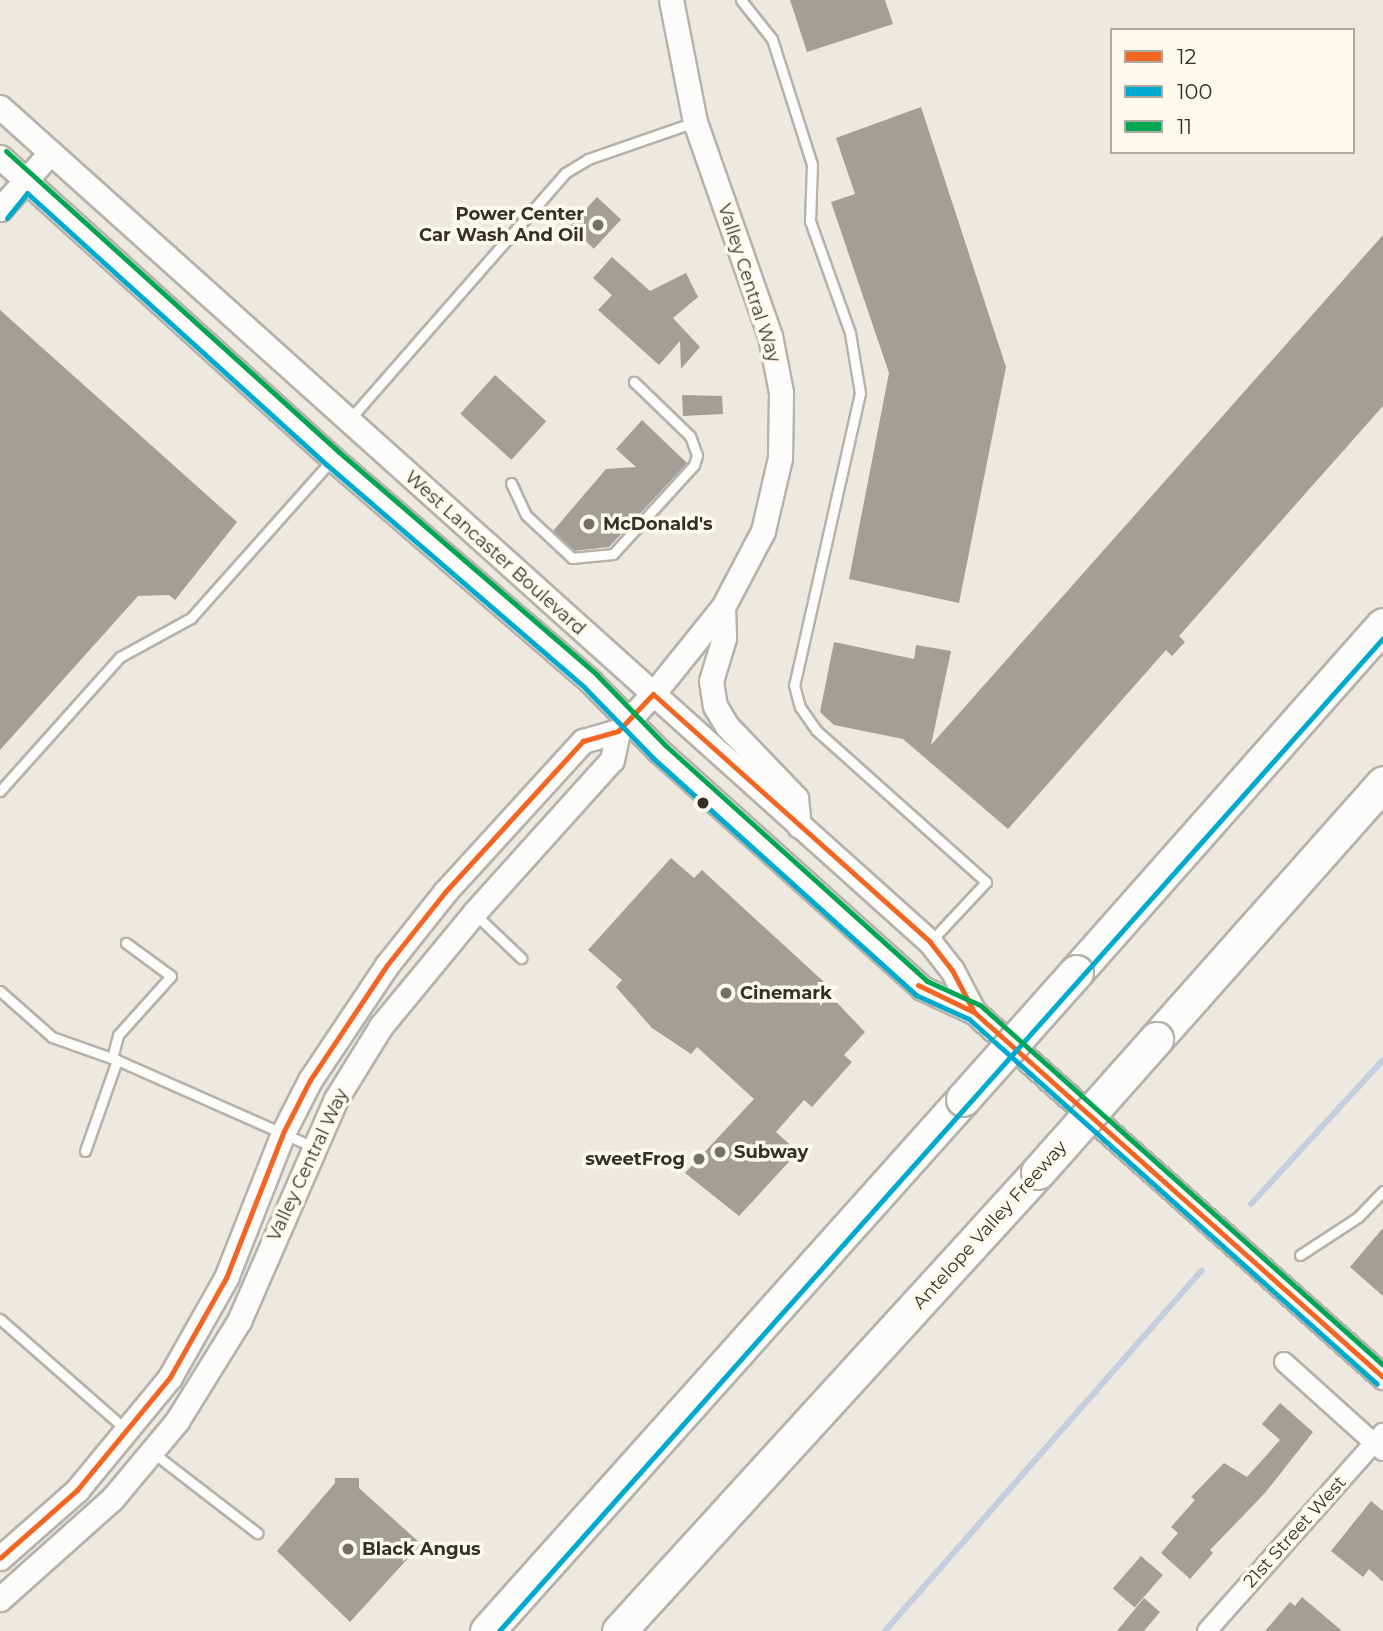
<!DOCTYPE html>
<html>
<head>
<meta charset="utf-8">
<style>
  body { margin:0 }
  #map { position:relative; width:1383px; height:1631px; overflow:hidden; background:#ede9e0; font-family:Montserrat,sans-serif }
  div>[style] { position:absolute }
  .stream>* { height:6px; margin:-3px; padding:0 3px; transform-origin:3px; border-radius:3px; background:#c3cee1 }
  .building>* { inset:0; background:#a39e98; transform-origin:0 0 }
  .roads { filter:drop-shadow(2px 0 #b5b2ab) drop-shadow(-2px 0 #b5b2ab) drop-shadow(0 2px #b5b2ab) drop-shadow(0 -2px #b5b2ab) }
  .service>* { height:9px; margin:-4.5px; padding:0 4.5px; transform-origin:4.5px; border-radius:4.5px; background:#fcfcfa }
  .minor>* { height:18px; margin:-9px; padding:0 9px; transform-origin:9px; border-radius:9px; background:#fcfcfa }
  .tertiary>* { height:23px; margin:-11.5px; padding:0 11.5px; transform-origin:11.5px; border-radius:11.5px; background:#fcfcfa }
  .motorway>* { height:33px; margin:-16.5px; padding:0 16.5px; transform-origin:16.5px; border-radius:16.5px; background:#fcfcfa }
  .bridges { filter:drop-shadow(2px 0 #b5b2ab) drop-shadow(-2px 0 #b5b2ab) drop-shadow(0 2px #b5b2ab) drop-shadow(0 -2px #b5b2ab) }
  .motorway-bridge>* { height:33px; margin:-16.5px; padding:0 16.5px; transform-origin:16.5px; border-radius:16.5px; background:#fcfcfa }
  .bus-1>* { height:5px; margin:-2.5px; padding:0 2.5px; transform-origin:2.5px; border-radius:2.5px; background:#f26522 }
  .bus-2>* { height:5px; margin:-2.5px; padding:0 2.5px; transform-origin:2.5px; border-radius:2.5px; background:#00a9ce }
  .bus-3>* { height:5px; margin:-2.5px; padding:0 2.5px; transform-origin:2.5px; border-radius:2.5px; background:#00a651 }
  .dots>* { width:19px; height:19px; translate:-50% -50%; box-sizing:border-box; border:4px solid #fef9ec; border-radius:50% }
  span { translate:-50% -50%; white-space:nowrap; text-align:center; line-height:1.15; -webkit-text-stroke:7px #fef9ec; paint-order:stroke }
  .poi-label { font-size:18px; color:#32302a; font-weight:700 }
  .right { translate:-100% -50%; text-align:right }
  .left { translate:0 -50%; text-align:left }
  .street-label { font-size:18px; color:#32302a }
  .legend { position:absolute; left:1110px; top:28px; width:245px; height:126px; box-sizing:border-box; background:#fef9ec; border:2px solid #aca99e; margin:0; padding:9px 12px; list-style:none; font-size:21px; color:#32302a }
  .legend li { display:flex; align-items:center; gap:14px; height:35px }
  .legend b { width:35px; border:2px solid #aca99e }
</style>
</head>
<body>
<div id="map">
  <div class="stream">
    <i style="left:1251px;top:1204px;width:195px;rotate:-47.5deg"></i>
    <i style="left:885px;top:1631px;width:480px;rotate:-48.7deg"></i>
  </div>
  <div class="building">
    <i style="clip-path:polygon(790px 0,885px 0,893px 24px,807px 52px)"></i>
    <i style="clip-path:polygon(921px 107px,1006px 367px,959px 603px,849px 579px,889px 373px,831px 202px,855px 194px,836px 138px)"></i>
    <i style="left:597px;top:197px;width:33px;height:40px;rotate:43deg"></i>
    <i style="clip-path:polygon(1383px 235px,1383px 406px,1179px 636px,1185px 642px,1172px 656px,1166px 650px,1008px 829px,903px 739px,834px 725px,820px 712px,834px 642px,914px 659px,916px 645px,951px 651px,931px 745px)"></i>
    <i style="clip-path:polygon(612px 257px,650px 291px,686px 273px,698px 297px,673px 318px,700px 347px,681px 369px,680px 341px,659px 365px,598px 310px,612px 295px,593px 278px)"></i>
    <i style="clip-path:polygon(0 310px,237px 522px,175px 600px,169px 595px,138px 596px,0 750px)"></i>
    <i style="left:495px;top:375px;width:69px;height:52px;rotate:42deg"></i>
    <i style="clip-path:polygon(682px 395px,722px 396px,723px 414px,683px 416px)"></i>
    <i style="clip-path:polygon(642px 420px,687px 463px,609px 547px,574px 551px,553px 531px,606px 469px,636px 467px,616px 449px)"></i>
    <i style="clip-path:polygon(671px 858px,694px 878px,702px 870px,824px 982px,821px 986px,865px 1032px,844px 1055px,852px 1062px,812px 1107px,804px 1100px,776px 1132px,798px 1152px,739px 1216px,685px 1173px,754px 1099px,697px 1047px,691px 1054px,652px 1028px,616px 987px,622px 980px,588px 950px)"></i>
    <i style="clip-path:polygon(1383px 1228px,1383px 1296px,1350px 1267px)"></i>
    <i style="clip-path:polygon(1280px 1403px,1313px 1432px,1265px 1493px,1210px 1550px,1213px 1553px,1190px 1579px,1161px 1553px,1178px 1533px,1171px 1527px,1195px 1500px,1191px 1497px,1224px 1463px,1247px 1477px,1280px 1440px,1262px 1424px)"></i>
    <i style="clip-path:polygon(335px 1478px,359px 1478px,359px 1488px,421px 1544px,350px 1622px,277px 1551px,335px 1483px)"></i>
    <i style="clip-path:polygon(1371px 1501px,1383px 1511px,1383px 1582px,1369px 1569px,1363px 1577px,1331px 1551px)"></i>
    <i style="left:1141px;top:1556px;width:29px;height:43px;rotate:41deg"></i>
    <i style="clip-path:polygon(1302px 1597px,1342px 1631px,1265px 1631px,1290px 1602px,1295px 1606px)"></i>
    <i style="clip-path:polygon(1144px 1598px,1160px 1612px,1144px 1631px,1117px 1631px)"></i>
  </div>
  <div class="roads">
    <div class="service">
      <i style="left:741px;top:0;width:50px;rotate:51.5deg"></i>
      <i style="left:772px;top:39px;width:131px;rotate:72.3deg"></i>
      <i style="left:812px;top:164px;width:57px;rotate:92deg"></i>
      <i style="left:810px;top:221px;width:119px;rotate:70.3deg"></i>
      <i style="left:850px;top:333px;width:61px;rotate:80.5deg"></i>
      <i style="left:860px;top:393px;width:299px;rotate:102.7deg"></i>
      <i style="left:794px;top:685px;width:23px;rotate:75deg"></i>
      <i style="left:800px;top:707px;width:28px;rotate:55deg"></i>
      <i style="left:816px;top:730px;width:228px;rotate:41.8deg"></i>
      <i style="left:986px;top:882px;width:79px;rotate:133deg"></i>
      <i style="left:349px;top:420px;width:328px;rotate:-48.8deg"></i>
      <i style="left:565px;top:173px;width:27px;rotate:-31deg"></i>
      <i style="left:588px;top:159px;width:113px;rotate:-19.1deg"></i>
      <i style="left:511px;top:483px;width:35px;rotate:65deg"></i>
      <i style="left:526px;top:515px;width:63px;rotate:43.1deg"></i>
      <i style="left:572px;top:558px;width:41px;rotate:-5.6deg"></i>
      <i style="left:613px;top:554px;width:120px;rotate:-47.7deg"></i>
      <i style="left:694px;top:465px;width:10px;rotate:-73deg"></i>
      <i style="left:697px;top:455px;width:20px;rotate:-110deg"></i>
      <i style="left:690px;top:436px;width:78px;rotate:-136deg"></i>
      <i style="left:0;top:791px;width:180px;rotate:-48.2deg"></i>
      <i style="left:120px;top:657px;width:81px;rotate:-28.8deg"></i>
      <i style="left:191px;top:618px;width:212px;rotate:-48.3deg"></i>
      <i style="left:475px;top:914px;width:64px;rotate:43.7deg"></i>
      <i style="left:0;top:991px;width:69px;rotate:41.5deg"></i>
      <i style="left:52px;top:1037px;width:69px;rotate:19.5deg"></i>
      <i style="left:117px;top:1060px;width:214px;rotate:23.9deg"></i>
      <i style="left:112px;top:1058px;width:24px;rotate:-75deg"></i>
      <i style="left:118px;top:1035px;width:79px;rotate:-48.1deg"></i>
      <i style="left:171px;top:976px;width:56px;rotate:-143.7deg"></i>
      <i style="left:85px;top:1151px;width:96px;rotate:-70.6deg"></i>
      <i style="left:1300px;top:1255px;width:69px;rotate:-33.2deg"></i>
      <i style="left:1358px;top:1217px;width:36px;rotate:-46deg"></i>
      <i style="left:0;top:1319px;width:167px;rotate:41.3deg"></i>
      <i style="left:152px;top:1452px;width:133px;rotate:37.6deg"></i>
    </div>
    <div class="minor">
      <i style="left:1284px;top:1362px;width:133px;rotate:42deg"></i>
      <i style="left:1207px;top:1631px;width:265px;rotate:-48.4deg"></i>
    </div>
    <div class="tertiary">
      <i style="left:0;top:107px;width:1250px;rotate:41.92deg"></i>
      <i style="left:930px;top:942px;width:36px;rotate:52deg"></i>
      <i style="left:952px;top:970px;width:47px;rotate:62.4deg"></i>
      <i style="left:0;top:157px;width:450px;rotate:42.2deg"></i>
      <i style="left:333px;top:459px;width:341px;rotate:40.8deg"></i>
      <i style="left:591px;top:682px;width:97px;rotate:45.4deg"></i>
      <i style="left:659px;top:751px;width:354px;rotate:42deg"></i>
      <i style="left:922px;top:988px;width:57px;rotate:24.8deg"></i>
      <i style="left:974px;top:1012px;width:548px;rotate:41.75deg"></i>
      <i style="left:0;top:209px;width:76px;rotate:-48.2deg"></i>
      <i style="left:723px;top:607px;width:31px;rotate:88deg"></i>
      <i style="left:724px;top:638px;width:45px;rotate:106.8deg"></i>
      <i style="left:711px;top:681px;width:25px;rotate:81deg"></i>
      <i style="left:715px;top:706px;width:23px;rotate:59deg"></i>
      <i style="left:727px;top:726px;width:100px;rotate:46.2deg"></i>
      <i style="left:796px;top:798px;width:28px;rotate:84deg"></i>
      <i style="left:0;top:1558px;width:103px;rotate:-41.4deg"></i>
      <i style="left:77px;top:1490px;width:146px;rotate:-50.5deg"></i>
      <i style="left:170px;top:1377px;width:114px;rotate:-60.5deg"></i>
      <i style="left:226px;top:1278px;width:158px;rotate:-68.5deg"></i>
      <i style="left:284px;top:1131px;width:57px;rotate:-63deg"></i>
      <i style="left:310px;top:1080px;width:138px;rotate:-56.2deg"></i>
      <i style="left:387px;top:965px;width:93px;rotate:-51.5deg"></i>
      <i style="left:445px;top:892px;width:205px;rotate:-47.6deg"></i>
      <i style="left:583px;top:741px;width:36px;rotate:-16deg"></i>
      <i style="left:618px;top:731px;width:51px;rotate:-46.6deg"></i>
      <i style="left:653px;top:694px;width:112px;rotate:-51.2deg"></i>
      <i style="left:723px;top:607px;width:86px;rotate:-62.2deg"></i>
      <i style="left:763px;top:531px;width:75px;rotate:-76.9deg"></i>
      <i style="left:780px;top:458px;width:66px;rotate:-89.1deg"></i>
      <i style="left:781px;top:392px;width:57px;rotate:-101.1deg"></i>
      <i style="left:770px;top:336px;width:227px;rotate:-109.3deg"></i>
      <i style="left:695px;top:122px;width:124px;rotate:-101.1deg"></i>
      <i style="left:0;top:1599px;width:150px;rotate:-41.8deg"></i>
      <i style="left:112px;top:1499px;width:102px;rotate:-50.2deg"></i>
      <i style="left:177px;top:1421px;width:118px;rotate:-58.2deg"></i>
      <i style="left:239px;top:1321px;width:242px;rotate:-66.4deg"></i>
      <i style="left:336px;top:1099px;width:86px;rotate:-58.3deg"></i>
      <i style="left:381px;top:1026px;width:146px;rotate:-50.5deg"></i>
      <i style="left:474px;top:913px;width:206px;rotate:-48deg"></i>
      <i style="left:612px;top:760px;width:30px;rotate:-78deg"></i>
    </div>
    <div class="motorway">
      <i style="left:1076px;top:972px;width:463px;rotate:-48.5deg"></i>
      <i style="left:1156px;top:1039px;width:342px;rotate:-48.4deg"></i>
      <i style="left:487px;top:1631px;width:714px;rotate:-48.18deg"></i>
      <i style="left:619px;top:1631px;width:621px;rotate:-47.61deg"></i>
    </div>
  </div>
  <div class="bridges">
    <div class="motorway-bridge">
      <i style="left:963px;top:1099px;width:170px;rotate:-48.3deg"></i>
      <i style="left:1038px;top:1172px;width:178px;rotate:-48.4deg"></i>
    </div>
  </div>
  <div class="bus-1">
    <i style="left:918px;top:985px;width:62px;rotate:25.7deg"></i>
    <i style="left:974px;top:1012px;width:548px;rotate:41.75deg"></i>
    <i style="left:0;top:1558px;width:103px;rotate:-41.4deg"></i>
    <i style="left:77px;top:1490px;width:146px;rotate:-50.5deg"></i>
    <i style="left:170px;top:1377px;width:114px;rotate:-60.5deg"></i>
    <i style="left:226px;top:1278px;width:158px;rotate:-68.5deg"></i>
    <i style="left:284px;top:1131px;width:57px;rotate:-63deg"></i>
    <i style="left:310px;top:1080px;width:138px;rotate:-56.2deg"></i>
    <i style="left:387px;top:965px;width:93px;rotate:-51.5deg"></i>
    <i style="left:445px;top:892px;width:205px;rotate:-47.6deg"></i>
    <i style="left:583px;top:741px;width:36px;rotate:-16deg"></i>
    <i style="left:618px;top:731px;width:51px;rotate:-46.6deg"></i>
    <i style="left:653px;top:694px;width:372px;rotate:41.8deg"></i>
    <i style="left:930px;top:942px;width:36px;rotate:52deg"></i>
    <i style="left:952px;top:970px;width:47px;rotate:62.4deg"></i>
  </div>
  <div class="bus-2">
    <i style="left:7px;top:218px;width:32px;rotate:-51deg"></i>
    <i style="left:27px;top:193px;width:405px;rotate:42.2deg"></i>
    <i style="left:327px;top:465px;width:341px;rotate:40.8deg"></i>
    <i style="left:585px;top:688px;width:98px;rotate:45.8deg"></i>
    <i style="left:653px;top:758px;width:354px;rotate:42deg"></i>
    <i style="left:916px;top:995px;width:58px;rotate:24.4deg"></i>
    <i style="left:969px;top:1019px;width:547px;rotate:41.82deg"></i>
    <i style="left:499px;top:1631px;width:1329px;rotate:-48.32deg"></i>
  </div>
  <div class="bus-3">
    <i style="left:6px;top:151px;width:449px;rotate:42.1deg"></i>
    <i style="left:339px;top:452px;width:341px;rotate:40.8deg"></i>
    <i style="left:597px;top:675px;width:98px;rotate:45.8deg"></i>
    <i style="left:665px;top:745px;width:353px;rotate:42deg"></i>
    <i style="left:927px;top:981px;width:58px;rotate:24.4deg"></i>
    <i style="left:980px;top:1005px;width:540px;rotate:41.77deg"></i>
  </div>
  <div class="dots">
    <i style="left:598px;top:225px;background:#73716a"></i>
    <i style="left:589px;top:524px;background:#73716a"></i>
    <i style="left:703px;top:803px;background:#32302a"></i>
    <i style="left:726px;top:993px;background:#73716a"></i>
    <i style="left:720px;top:1152px;background:#73716a"></i>
    <i style="left:699px;top:1159px;background:#73716a"></i>
    <i style="left:348px;top:1549px;background:#73716a"></i>
  </div>
  <div class="poi-label">
    <span class="right" style="left:584px;top:225px">Power Center<br>Car Wash And Oil</span>
    <span class="left" style="left:603px;top:524px">McDonald's</span>
    <span class="left" style="left:740px;top:993px">Cinemark</span>
    <span class="left" style="left:734px;top:1152px">Subway</span>
    <span class="right" style="left:685px;top:1159px">sweetFrog</span>
    <span class="left" style="left:362px;top:1549px">Black Angus</span>
  </div>
  <div class="street-label">
    <span style="left:749px;top:283px;rotate:72deg">Valley Central Way</span>
    <span style="left:495px;top:553px;rotate:42deg">West Lancaster Boulevard</span>
    <span style="left:308px;top:1165px;rotate:-65deg">Valley Central Way</span>
    <span style="left:990px;top:1225px;rotate:-48deg">Antelope Valley Freeway</span>
    <span style="left:1295px;top:1532px;rotate:-48deg">21st Street West</span>
  </div>
  <ul class="legend">
  <li><b style="height:9px;background:#f26522"></b>12</li>
  <li><b style="height:9px;background:#00a9ce"></b>100</li>
  <li><b style="height:9px;background:#00a651"></b>11</li>
  </ul>
</div>
</body>
</html>
